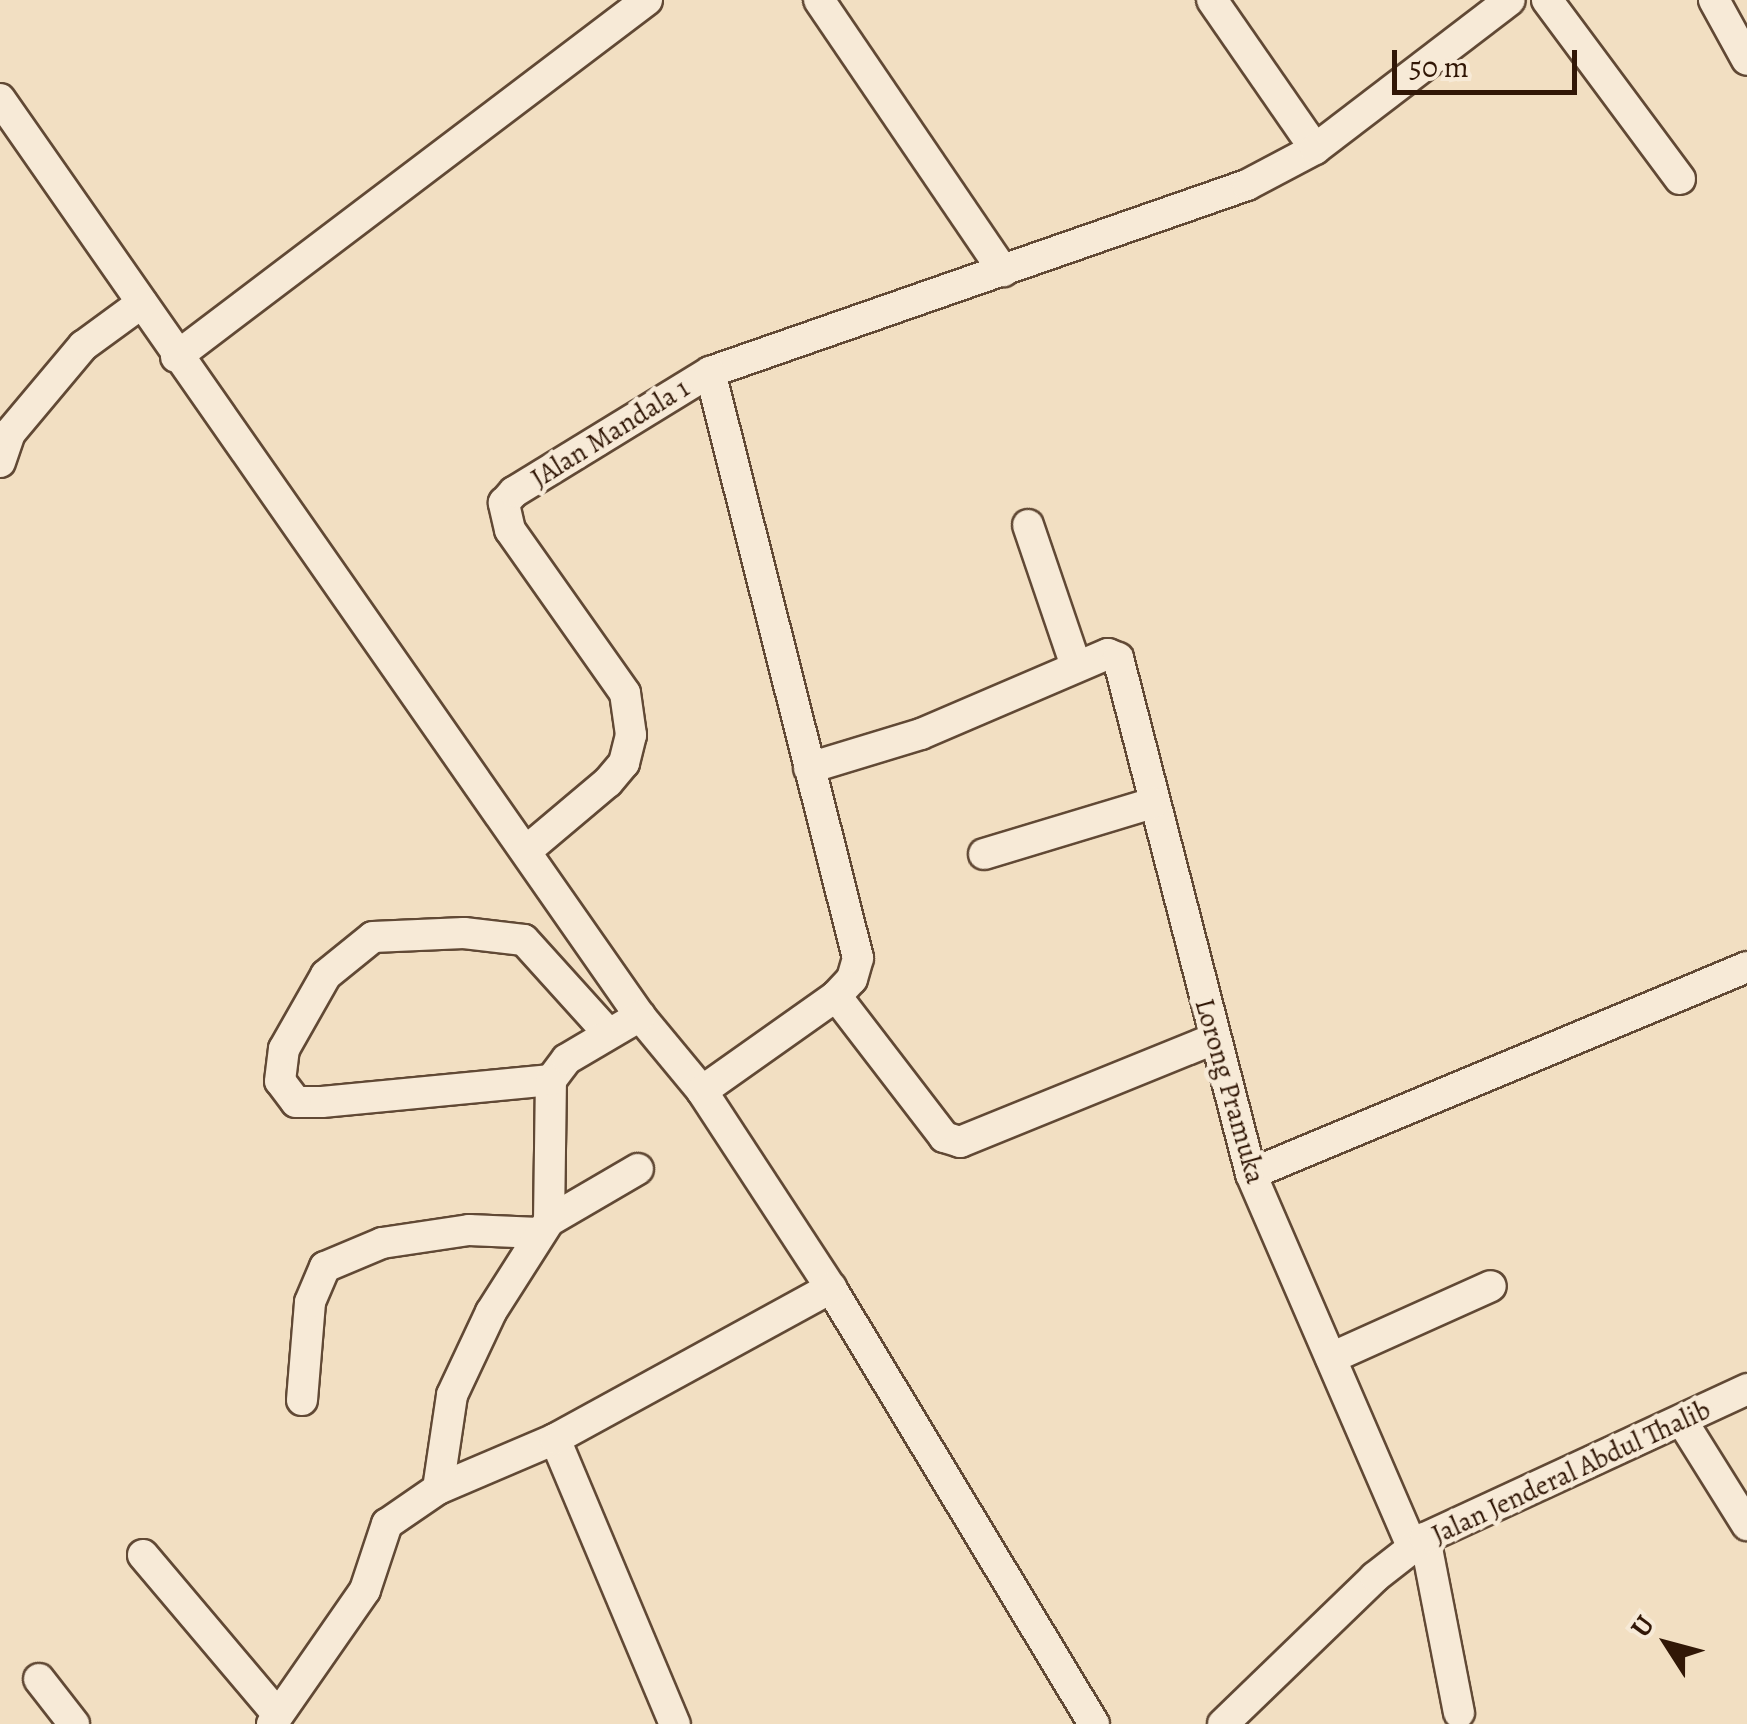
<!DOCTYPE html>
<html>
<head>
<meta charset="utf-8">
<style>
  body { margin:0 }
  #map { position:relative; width:1747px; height:1724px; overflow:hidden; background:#f2dfc2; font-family:Alegreya,serif }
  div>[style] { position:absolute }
  .roads { filter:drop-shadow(2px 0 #614935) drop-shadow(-2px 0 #614935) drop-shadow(0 2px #614935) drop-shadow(0 -2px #614935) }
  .minor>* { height:30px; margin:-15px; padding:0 15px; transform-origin:15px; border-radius:15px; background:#f7ead7 }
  span { translate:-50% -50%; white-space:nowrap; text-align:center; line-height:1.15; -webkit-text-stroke:9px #f7ead7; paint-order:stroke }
  .street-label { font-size:28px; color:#311706 }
  .north { position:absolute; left:1617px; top:1594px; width:100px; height:100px; -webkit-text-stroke:8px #f7ead7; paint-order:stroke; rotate:306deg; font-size:28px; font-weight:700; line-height:40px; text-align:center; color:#311706 }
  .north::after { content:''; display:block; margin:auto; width:35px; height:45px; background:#311706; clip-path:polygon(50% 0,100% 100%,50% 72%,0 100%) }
  .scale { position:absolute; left:1392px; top:50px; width:185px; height:45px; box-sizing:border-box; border:5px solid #311706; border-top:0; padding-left:12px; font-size:30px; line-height:35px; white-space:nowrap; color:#311706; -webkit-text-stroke:8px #f7ead7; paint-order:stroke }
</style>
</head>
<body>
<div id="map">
  <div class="roads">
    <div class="minor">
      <i style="left:819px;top:0;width:328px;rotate:55.8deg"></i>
      <i style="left:1212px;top:0;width:181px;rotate:55.3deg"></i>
      <i style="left:1547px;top:0;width:223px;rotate:53.4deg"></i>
      <i style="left:1714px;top:0;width:68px;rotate:61.2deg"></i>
      <i style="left:0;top:99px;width:1118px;rotate:55.09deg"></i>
      <i style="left:640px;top:1016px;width:97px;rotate:50.4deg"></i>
      <i style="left:702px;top:1091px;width:235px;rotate:56.8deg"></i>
      <i style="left:831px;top:1288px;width:509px;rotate:58.9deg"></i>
      <i style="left:176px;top:357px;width:591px;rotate:-37.16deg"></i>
      <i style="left:0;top:462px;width:31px;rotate:-71deg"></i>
      <i style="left:10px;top:433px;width:114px;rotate:-50deg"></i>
      <i style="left:83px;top:346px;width:73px;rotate:-36.1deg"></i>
      <i style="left:1028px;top:525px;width:149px;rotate:71.2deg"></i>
      <i style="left:809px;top:768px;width:117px;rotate:-16.9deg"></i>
      <i style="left:921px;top:734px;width:203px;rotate:-23.2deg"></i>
      <i style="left:1108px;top:654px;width:11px;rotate:22deg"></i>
      <i style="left:1118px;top:658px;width:533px;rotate:75.55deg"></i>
      <i style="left:1251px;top:1174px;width:408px;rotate:66.6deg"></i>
      <i style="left:526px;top:851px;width:107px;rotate:-40.1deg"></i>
      <i style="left:608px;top:782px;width:25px;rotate:-50deg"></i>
      <i style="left:624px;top:763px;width:29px;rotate:-76deg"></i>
      <i style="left:631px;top:735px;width:42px;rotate:-98.1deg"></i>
      <i style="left:625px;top:693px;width:199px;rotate:-125.2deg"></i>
      <i style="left:510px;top:530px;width:28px;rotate:-103deg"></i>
      <i style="left:504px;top:503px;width:15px;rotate:-48deg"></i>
      <i style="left:514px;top:492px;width:230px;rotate:-31.5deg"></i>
      <i style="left:710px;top:372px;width:569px;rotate:-19.2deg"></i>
      <i style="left:1247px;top:185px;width:77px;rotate:-27.9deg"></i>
      <i style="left:1315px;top:149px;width:245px;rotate:-37.4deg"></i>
      <i style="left:984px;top:854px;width:177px;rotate:-16.8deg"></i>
      <i style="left:836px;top:996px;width:178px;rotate:52.5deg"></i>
      <i style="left:944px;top:1137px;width:17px;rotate:17deg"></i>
      <i style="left:960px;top:1142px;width:274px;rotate:-22.1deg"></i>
      <i style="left:551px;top:1080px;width:230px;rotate:174.5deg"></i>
      <i style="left:322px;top:1102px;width:26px;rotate:180deg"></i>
      <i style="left:296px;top:1102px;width:26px;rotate:-127deg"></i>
      <i style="left:280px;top:1081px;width:32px;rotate:-83deg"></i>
      <i style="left:284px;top:1049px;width:85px;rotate:-60.4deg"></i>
      <i style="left:326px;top:975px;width:60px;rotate:-39deg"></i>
      <i style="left:373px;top:937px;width:91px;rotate:-2.5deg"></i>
      <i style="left:464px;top:933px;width:60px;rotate:6.7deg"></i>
      <i style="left:524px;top:940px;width:125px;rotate:47.9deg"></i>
      <i style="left:702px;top:1091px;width:164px;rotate:-35.3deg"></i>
      <i style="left:836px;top:996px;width:23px;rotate:-47deg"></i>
      <i style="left:852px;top:979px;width:22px;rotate:-74deg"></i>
      <i style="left:858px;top:958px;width:604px;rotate:-104.17deg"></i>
      <i style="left:1251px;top:1174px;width:537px;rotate:-22.65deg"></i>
      <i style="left:549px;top:1221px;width:103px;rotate:-30.3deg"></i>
      <i style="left:1331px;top:1358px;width:175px;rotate:-24.2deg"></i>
      <i style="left:302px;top:1400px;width:98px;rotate:-85.3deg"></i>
      <i style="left:310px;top:1302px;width:38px;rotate:-67deg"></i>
      <i style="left:325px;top:1267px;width:62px;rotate:-22.8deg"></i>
      <i style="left:382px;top:1243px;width:88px;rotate:-8.5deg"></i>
      <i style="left:469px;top:1230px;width:70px;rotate:2.5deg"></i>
      <i style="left:1682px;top:1421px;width:123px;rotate:58deg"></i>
      <i style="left:555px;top:1439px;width:309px;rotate:67.2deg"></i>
      <i style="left:438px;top:1489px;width:127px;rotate:-23.1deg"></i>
      <i style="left:555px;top:1439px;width:315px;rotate:-28.7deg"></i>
      <i style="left:1425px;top:1538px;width:178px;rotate:79deg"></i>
      <i style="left:143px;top:1555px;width:209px;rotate:49.8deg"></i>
      <i style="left:39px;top:1679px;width:57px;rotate:52.1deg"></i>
      <i style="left:272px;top:1724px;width:163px;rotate:-55.2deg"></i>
      <i style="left:365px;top:1590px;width:70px;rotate:-71.6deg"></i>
      <i style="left:387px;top:1524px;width:62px;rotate:-34.5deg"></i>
      <i style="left:438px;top:1489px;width:95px;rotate:-81.5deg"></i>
      <i style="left:452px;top:1395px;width:92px;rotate:-64.8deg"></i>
      <i style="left:491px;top:1312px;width:108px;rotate:-57.5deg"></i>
      <i style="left:549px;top:1221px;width:141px;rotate:-89.2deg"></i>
      <i style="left:551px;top:1080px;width:26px;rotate:-53deg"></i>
      <i style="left:567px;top:1059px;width:85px;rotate:-30.5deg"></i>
      <i style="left:1223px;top:1724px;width:211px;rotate:-44deg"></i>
      <i style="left:1375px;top:1577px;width:63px;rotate:-38deg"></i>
      <i style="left:1425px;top:1538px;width:355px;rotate:-24.8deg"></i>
    </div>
  </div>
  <div class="street-label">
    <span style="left:610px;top:433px;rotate:-32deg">JAlan Mandala 1</span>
    <span style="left:1230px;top:1091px;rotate:74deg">Lorong Pramuka</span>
    <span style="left:1571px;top:1472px;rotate:-25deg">Jalan Jenderal Abdul Thalib</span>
  </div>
  <div class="north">U</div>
  <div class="scale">50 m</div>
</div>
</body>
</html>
